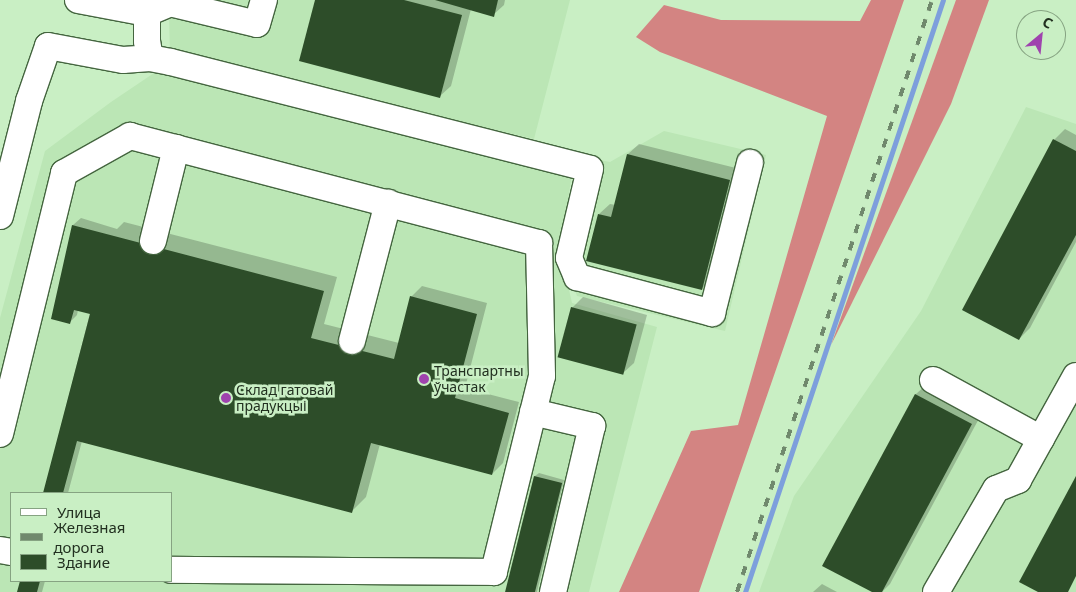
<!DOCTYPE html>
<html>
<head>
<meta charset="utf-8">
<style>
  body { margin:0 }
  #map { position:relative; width:1076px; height:592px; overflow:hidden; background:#c9efc4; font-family:"Noto Sans",sans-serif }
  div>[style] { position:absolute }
  .built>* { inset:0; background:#bbe6b5 }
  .forest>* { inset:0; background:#d38482 }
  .shadow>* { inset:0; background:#0003 }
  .stream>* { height:5px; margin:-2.5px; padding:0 2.5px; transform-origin:2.5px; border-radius:2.5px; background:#7d9fdc }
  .building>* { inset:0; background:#2d4d29; transform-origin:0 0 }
  .roads { filter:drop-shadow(1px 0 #44653f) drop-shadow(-1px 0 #44653f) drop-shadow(0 1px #44653f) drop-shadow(0 -1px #44653f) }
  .minor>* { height:26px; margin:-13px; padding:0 13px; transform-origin:13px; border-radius:13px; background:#fff }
  .rail>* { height:4px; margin-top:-2px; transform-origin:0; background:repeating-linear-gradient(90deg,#70896d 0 9px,transparent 0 18px) }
  .dots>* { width:14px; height:14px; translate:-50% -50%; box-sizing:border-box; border:2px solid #c9efc4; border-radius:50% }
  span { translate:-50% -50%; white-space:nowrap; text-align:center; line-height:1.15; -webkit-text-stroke:5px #c9efc4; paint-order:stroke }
  .poi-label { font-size:14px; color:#223020 }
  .left { translate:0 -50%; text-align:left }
  .legend { position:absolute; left:10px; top:492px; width:162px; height:90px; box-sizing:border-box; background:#c9efc4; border:1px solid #86a382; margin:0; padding:6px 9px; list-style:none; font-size:15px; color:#223020 }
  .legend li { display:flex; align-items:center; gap:10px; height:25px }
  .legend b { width:25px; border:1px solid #86a382 }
  .north { position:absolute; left:1016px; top:10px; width:50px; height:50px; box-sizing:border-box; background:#c9efc4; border:1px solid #86a382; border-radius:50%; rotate:28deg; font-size:14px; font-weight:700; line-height:20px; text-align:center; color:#223020 }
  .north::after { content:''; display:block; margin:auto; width:18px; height:22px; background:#9f43ae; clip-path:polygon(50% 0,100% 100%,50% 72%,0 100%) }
</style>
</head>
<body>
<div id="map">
  <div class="built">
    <i style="clip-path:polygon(110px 0,570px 0,534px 139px,170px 52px,169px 15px)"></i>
    <i style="clip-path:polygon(evenodd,160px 69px,572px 174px,560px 250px,572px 303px,657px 327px,589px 592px,0 592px,0 318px,45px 151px,111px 102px,160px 69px,11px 493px,171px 493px,171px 581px,11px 581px,11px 493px)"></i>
    <i style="clip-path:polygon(1026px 107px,1076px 124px,1076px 592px,759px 592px,794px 496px,921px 311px)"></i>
    <i style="clip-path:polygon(664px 131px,766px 155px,725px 331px,577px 296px,563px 253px,584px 157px,610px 162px)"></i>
  </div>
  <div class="forest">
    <i style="clip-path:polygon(871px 0,904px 0,699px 592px,619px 592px,691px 431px,738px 425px,827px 116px,660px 52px,636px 37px,664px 5px,721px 20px,860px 21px)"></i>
    <i style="clip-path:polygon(956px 0,989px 0,951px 104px,831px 345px)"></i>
  </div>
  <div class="shadow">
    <i style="clip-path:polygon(316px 0,505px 0,504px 5px,493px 15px,471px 9px,451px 86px,440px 96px)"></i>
    <i style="clip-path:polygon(1065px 129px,1076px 135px,1076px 242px,1030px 328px,1019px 339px,1054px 140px)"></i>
    <i style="clip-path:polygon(639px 144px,740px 169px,713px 278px,702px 289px,599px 214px,610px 204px,616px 205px,628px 154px)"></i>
    <i style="clip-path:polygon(81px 218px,117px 229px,124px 222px,337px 277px,324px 324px,399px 343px,411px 297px,422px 286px,487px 303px,465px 388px,519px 402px,503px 463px,492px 474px,380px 444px,366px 497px,352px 511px,82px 441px,68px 493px,44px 493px,90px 313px,78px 310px,77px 315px,70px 322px,73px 225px)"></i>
    <i style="clip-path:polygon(583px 297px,647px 315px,634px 363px,623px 373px,572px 308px)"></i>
    <i style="clip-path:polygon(927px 384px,982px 413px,890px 584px,882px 592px,874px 592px,824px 565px,916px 394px)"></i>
    <i style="clip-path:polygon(539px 473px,564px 480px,537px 592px,507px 592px,535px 476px)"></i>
    <i style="clip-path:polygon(21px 581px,45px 581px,42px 592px,19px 592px)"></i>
    <i style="clip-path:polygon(822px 584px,837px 592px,813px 592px)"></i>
  </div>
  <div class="stream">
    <i style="left:745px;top:592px;width:624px;rotate:-71.51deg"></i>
  </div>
  <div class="building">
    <i style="clip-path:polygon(315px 0,404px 0,462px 15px,440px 98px,299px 61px)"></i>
    <i style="clip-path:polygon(435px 0,498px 0,494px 17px)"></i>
    <i style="clip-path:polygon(1053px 139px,1076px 151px,1076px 235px,1019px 340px,962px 310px)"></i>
    <i style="clip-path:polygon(627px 154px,730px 180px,702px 290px,586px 261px,598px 214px,611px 217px)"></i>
    <i style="clip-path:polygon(72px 225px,324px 291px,311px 338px,394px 359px,410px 296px,477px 314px,455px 398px,509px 413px,492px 475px,371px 443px,352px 513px,77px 441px,63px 493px,43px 493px,90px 314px,74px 310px,70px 324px,51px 319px)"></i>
    <i style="left:571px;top:307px;width:68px;height:52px;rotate:15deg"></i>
    <i style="clip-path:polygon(915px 394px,972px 424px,882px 592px,872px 592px,822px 566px)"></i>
    <i style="left:534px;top:476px;width:29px;height:120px;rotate:14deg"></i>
    <i style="clip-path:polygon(1076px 476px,1076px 576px,1068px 592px,1038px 592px,1019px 582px)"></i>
    <i style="clip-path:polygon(20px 581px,40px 581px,37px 592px,17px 592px)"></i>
  </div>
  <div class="roads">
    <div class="minor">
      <i style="left:78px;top:0;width:70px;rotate:10.7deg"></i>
      <i style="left:147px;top:13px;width:25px;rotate:-23deg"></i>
      <i style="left:170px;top:3px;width:89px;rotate:13.6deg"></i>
      <i style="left:257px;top:24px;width:25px;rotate:-74deg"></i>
      <i style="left:147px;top:13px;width:28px;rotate:90deg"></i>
      <i style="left:147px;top:41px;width:17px;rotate:80deg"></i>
      <i style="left:0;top:216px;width:119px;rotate:-75.8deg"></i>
      <i style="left:29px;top:101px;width:58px;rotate:-70.9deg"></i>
      <i style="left:48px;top:46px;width:76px;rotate:10.6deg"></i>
      <i style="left:123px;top:60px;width:27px;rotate:-4deg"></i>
      <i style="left:150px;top:58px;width:21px;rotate:11deg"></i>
      <i style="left:171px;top:62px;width:432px;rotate:14.3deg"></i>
      <i style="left:590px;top:169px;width:91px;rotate:103.3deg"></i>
      <i style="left:569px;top:258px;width:21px;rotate:67deg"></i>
      <i style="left:577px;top:277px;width:140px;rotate:14.9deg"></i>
      <i style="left:712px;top:313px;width:155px;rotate:-75.8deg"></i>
      <i style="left:153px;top:241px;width:96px;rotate:-76.1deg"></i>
      <i style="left:352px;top:341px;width:143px;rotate:-75.4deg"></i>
      <i style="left:933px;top:380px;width:123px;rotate:28.6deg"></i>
      <i style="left:533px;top:412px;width:61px;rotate:13.3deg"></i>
      <i style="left:592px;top:426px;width:171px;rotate:103.2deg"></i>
      <i style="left:0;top:434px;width:269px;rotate:-76.2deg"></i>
      <i style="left:64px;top:173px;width:76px;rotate:-29.3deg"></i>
      <i style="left:130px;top:136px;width:423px;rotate:14.7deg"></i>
      <i style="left:539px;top:243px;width:133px;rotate:88.7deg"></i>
      <i style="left:542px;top:376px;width:202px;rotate:103.8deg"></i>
      <i style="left:494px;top:572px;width:323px;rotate:-179.6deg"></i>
      <i style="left:0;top:550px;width:11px;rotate:10deg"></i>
      <i style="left:936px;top:592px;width:119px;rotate:-59.8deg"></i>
      <i style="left:996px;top:489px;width:24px;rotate:-22deg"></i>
      <i style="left:1018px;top:480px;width:119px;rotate:-60.9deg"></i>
    </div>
  </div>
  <div class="rail">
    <i style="left:737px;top:592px;width:623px;rotate:-71.77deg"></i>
  </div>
  <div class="dots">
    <i style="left:424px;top:379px;background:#9f43ae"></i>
    <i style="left:226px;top:398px;background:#9f43ae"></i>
  </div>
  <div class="poi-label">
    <span class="left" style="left:434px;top:379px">Транспартны<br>ўчастак</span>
    <span class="left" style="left:236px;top:398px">Склад гатовай<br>прадукцыі</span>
  </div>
  <ul class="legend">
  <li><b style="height:6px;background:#fff"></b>Улица</li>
  <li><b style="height:6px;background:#70896d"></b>Железная дорога</li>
  <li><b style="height:14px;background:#2d4d29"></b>Здание</li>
  </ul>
  <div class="north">С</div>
</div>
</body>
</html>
